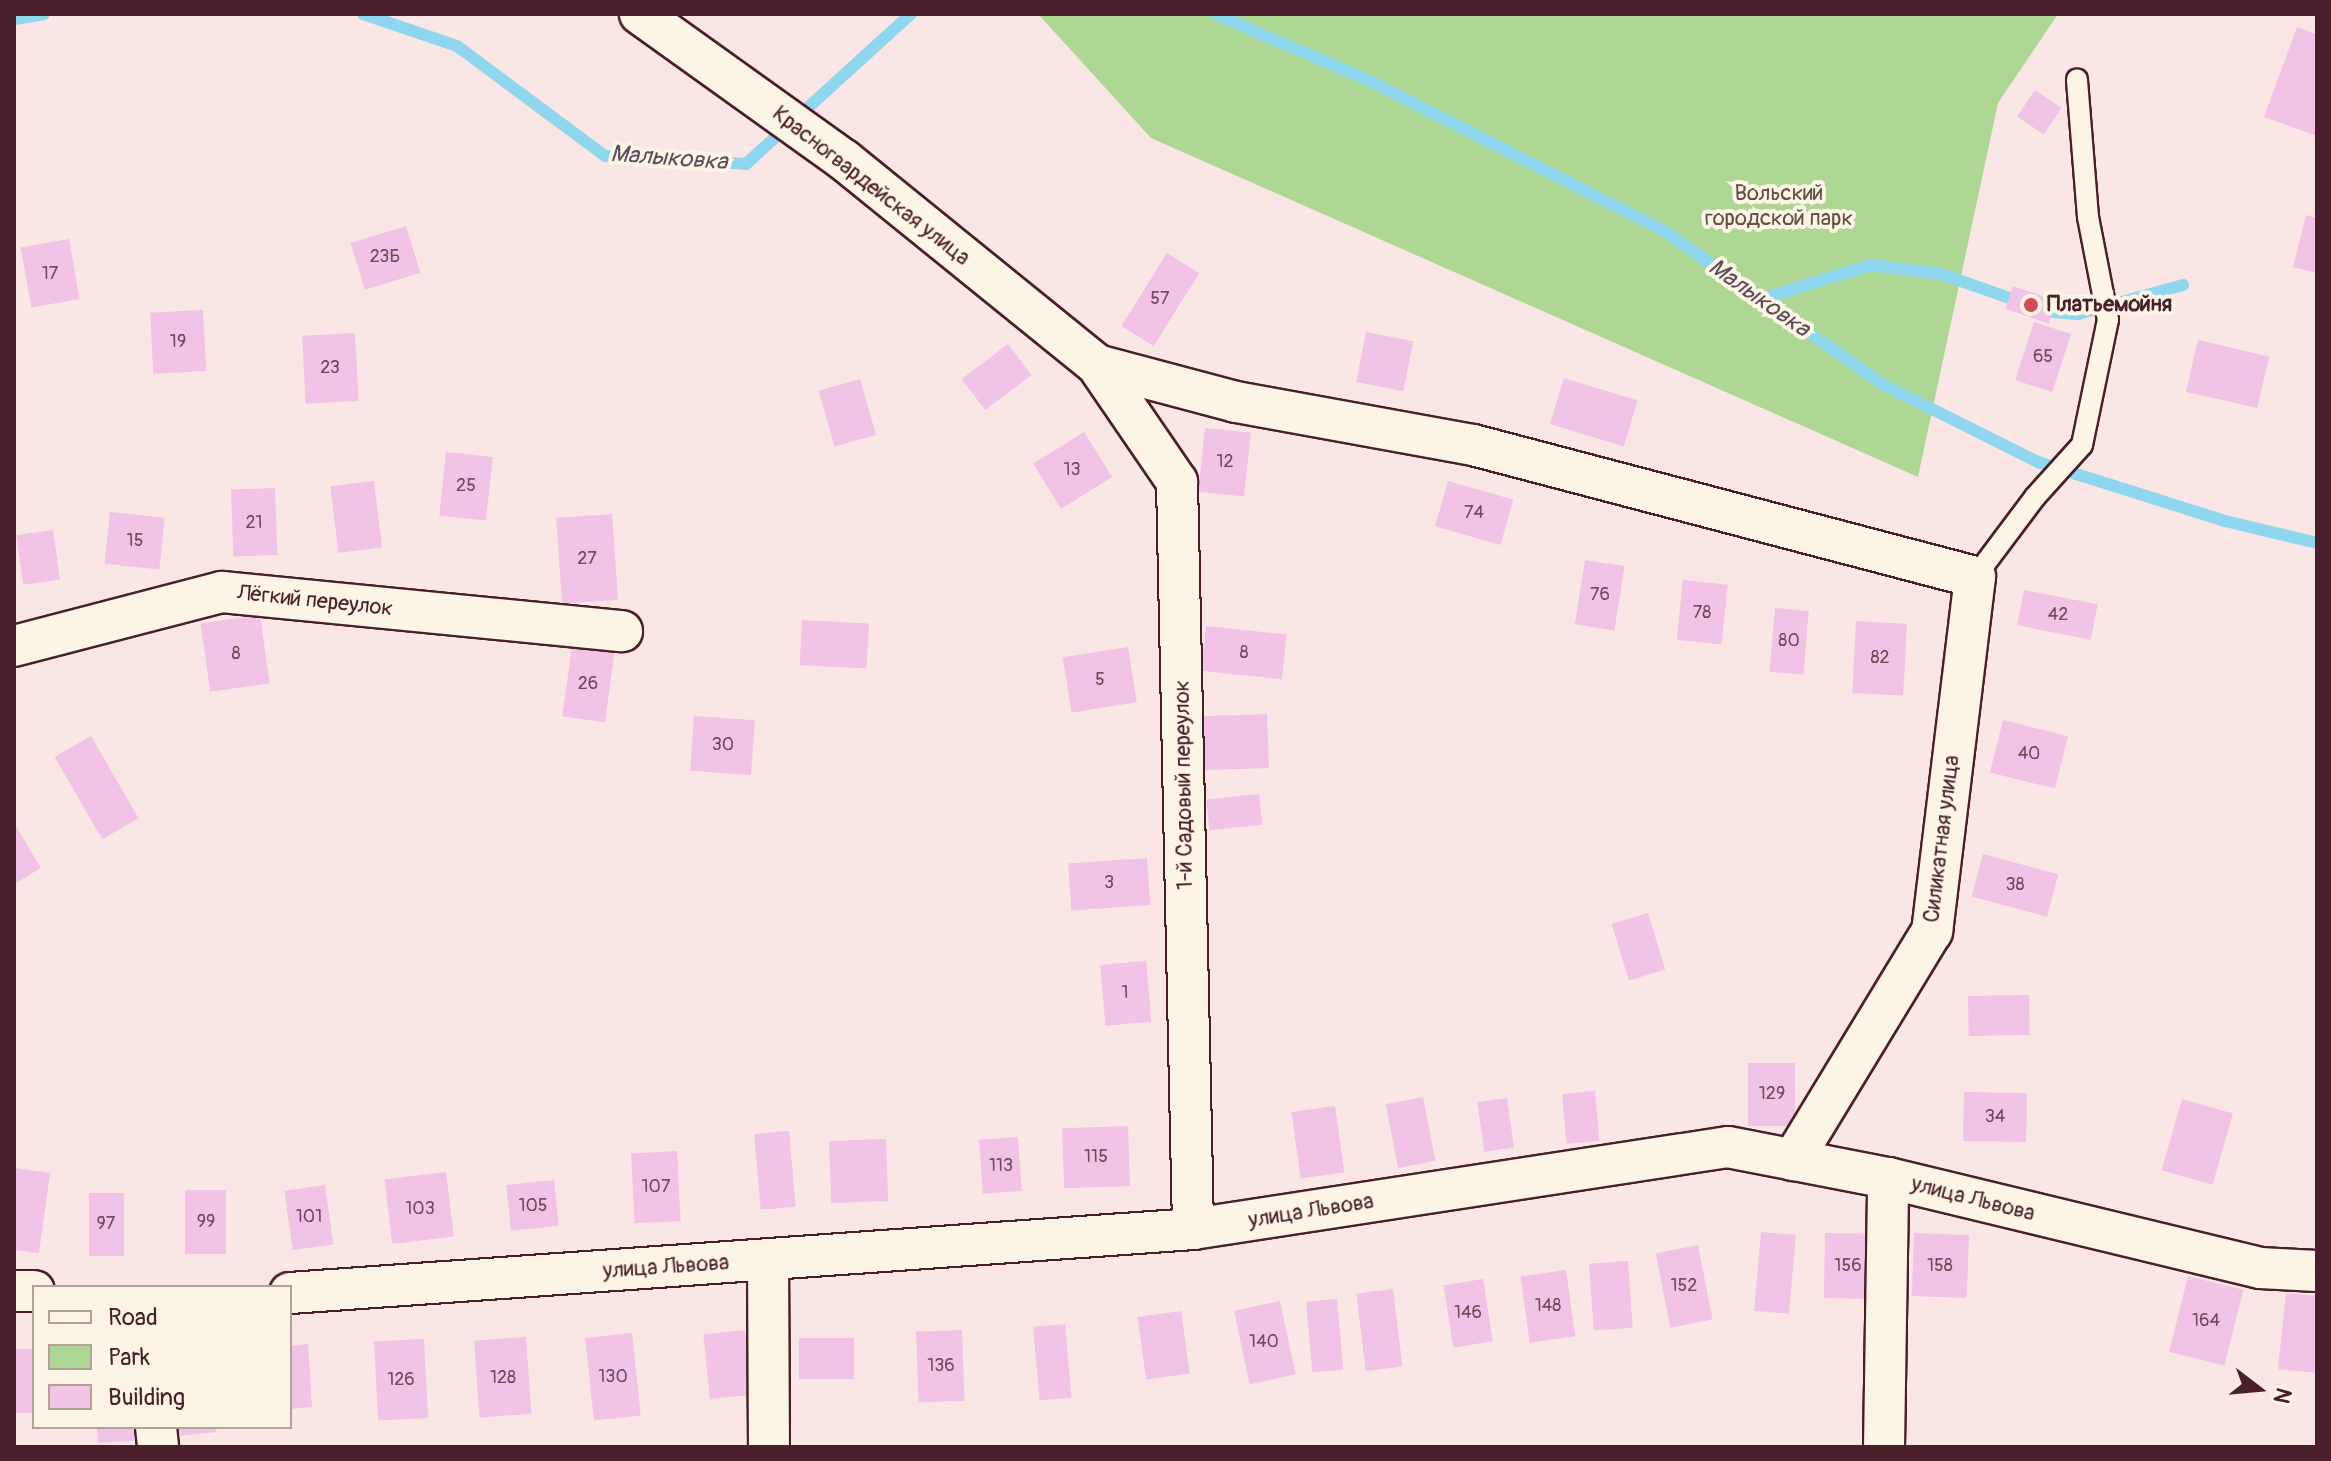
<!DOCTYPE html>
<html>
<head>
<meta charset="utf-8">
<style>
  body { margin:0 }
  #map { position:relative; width:2331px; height:1461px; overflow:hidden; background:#f9e6e5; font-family:Pangolin,sans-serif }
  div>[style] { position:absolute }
  .green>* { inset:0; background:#aed794 }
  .stream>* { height:12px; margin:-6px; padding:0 6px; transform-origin:6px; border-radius:6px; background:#8ed7ef }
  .building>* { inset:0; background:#f1c3e6; transform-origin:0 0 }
  .roads { filter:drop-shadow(2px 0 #4a1f2b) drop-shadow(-2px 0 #4a1f2b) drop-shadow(0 2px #4a1f2b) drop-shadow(0 -2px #4a1f2b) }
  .service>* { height:20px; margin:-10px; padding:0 10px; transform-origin:10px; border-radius:10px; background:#fcf5e5 }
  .minor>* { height:40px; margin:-20px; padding:0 20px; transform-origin:20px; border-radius:20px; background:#fcf5e5 }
  .dots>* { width:22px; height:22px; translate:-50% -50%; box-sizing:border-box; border:4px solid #fcf5e5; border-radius:50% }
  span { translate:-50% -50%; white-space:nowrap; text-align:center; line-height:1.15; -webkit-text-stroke:8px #fcf5e5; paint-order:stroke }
  .number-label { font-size:18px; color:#74485a }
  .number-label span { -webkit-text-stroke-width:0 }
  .street-label { font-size:22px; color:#4a1f2b }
  .park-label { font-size:22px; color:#634d45 }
  .poi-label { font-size:22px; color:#4a1f2b; font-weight:700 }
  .left { translate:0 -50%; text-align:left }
  .water-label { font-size:24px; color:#5b4d5c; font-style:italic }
  .frame { position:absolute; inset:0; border:16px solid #4a1f2b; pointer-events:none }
  .legend { position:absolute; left:32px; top:1285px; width:260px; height:144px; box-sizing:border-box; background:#fcf5e5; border:2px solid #b59f9b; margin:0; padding:10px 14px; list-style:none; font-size:24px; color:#4a1f2b }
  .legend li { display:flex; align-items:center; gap:16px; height:40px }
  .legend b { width:40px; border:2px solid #b59f9b }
  .north { position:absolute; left:2219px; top:1349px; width:80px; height:80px; -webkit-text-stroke:6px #fcf5e5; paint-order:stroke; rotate:106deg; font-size:22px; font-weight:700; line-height:32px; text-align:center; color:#4a1f2b }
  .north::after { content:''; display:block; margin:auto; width:28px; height:36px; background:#4a1f2b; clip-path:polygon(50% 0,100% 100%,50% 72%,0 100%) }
</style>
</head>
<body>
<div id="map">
  <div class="green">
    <i style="clip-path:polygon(1038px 14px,2058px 14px,1998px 103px,1918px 477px,1151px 138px)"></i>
  </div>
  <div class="stream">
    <i style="left:363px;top:14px;width:99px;rotate:18.8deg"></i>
    <i style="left:457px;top:46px;width:184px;rotate:36.6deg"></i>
    <i style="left:605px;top:156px;width:141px;rotate:3.2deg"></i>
    <i style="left:746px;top:164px;width:223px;rotate:-42.3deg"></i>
    <i style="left:1215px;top:14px;width:169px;rotate:23.4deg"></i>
    <i style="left:1370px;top:81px;width:332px;rotate:27deg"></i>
    <i style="left:1666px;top:232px;width:264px;rotate:35.1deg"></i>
    <i style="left:1882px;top:384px;width:174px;rotate:26.6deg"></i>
    <i style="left:2038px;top:462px;width:196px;rotate:17.5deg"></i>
    <i style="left:2225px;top:521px;width:95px;rotate:13.4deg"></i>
    <i style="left:14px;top:19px;width:30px;rotate:-9deg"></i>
    <i style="left:1761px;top:299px;width:115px;rotate:-17.2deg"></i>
    <i style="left:1871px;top:265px;width:71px;rotate:7.3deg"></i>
    <i style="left:1941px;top:274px;width:72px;rotate:19.4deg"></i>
    <i style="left:2054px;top:312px;width:24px;rotate:5deg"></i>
    <i style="left:2078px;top:314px;width:109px;rotate:-15.4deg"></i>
  </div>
  <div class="building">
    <i style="clip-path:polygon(2297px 27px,2317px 35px,2317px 136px,2264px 117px)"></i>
    <i style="left:2035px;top:90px;width:32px;height:32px;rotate:34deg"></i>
    <i style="clip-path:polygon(2306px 215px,2317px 218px,2317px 273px,2293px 267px)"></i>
    <i style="left:406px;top:226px;width:49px;height:58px;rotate:73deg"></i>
    <i style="left:69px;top:239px;width:61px;height:49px;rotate:80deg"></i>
    <i style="left:1167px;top:253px;width:38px;height:86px;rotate:32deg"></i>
    <i style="left:2013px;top:286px;width:46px;height:24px;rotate:19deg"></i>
    <i style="left:203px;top:310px;width:61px;height:53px;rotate:87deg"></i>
    <i style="left:2034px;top:322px;width:39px;height:61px;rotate:18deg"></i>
    <i style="left:1366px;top:332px;width:48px;height:51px;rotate:11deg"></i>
    <i style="left:355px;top:333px;width:68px;height:53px;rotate:87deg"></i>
    <i style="left:2198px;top:340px;width:73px;height:53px;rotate:13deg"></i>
    <i style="left:1008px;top:344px;width:39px;height:58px;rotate:53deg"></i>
    <i style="left:1564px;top:378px;width:77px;height:48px;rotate:17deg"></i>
    <i style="left:860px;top:379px;width:58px;height:43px;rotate:74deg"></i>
    <i style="left:1205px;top:428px;width:46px;height:64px;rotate:6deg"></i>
    <i style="left:1084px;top:432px;width:53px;height:60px;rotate:58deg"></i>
    <i style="left:446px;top:452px;width:47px;height:64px;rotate:6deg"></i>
    <i style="left:374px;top:481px;width:67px;height:44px;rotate:83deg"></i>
    <i style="left:1448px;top:481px;width:68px;height:47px;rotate:16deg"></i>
    <i style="left:275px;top:488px;width:67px;height:44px;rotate:88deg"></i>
    <i style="left:110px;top:512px;width:55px;height:52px;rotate:6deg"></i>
    <i style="left:612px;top:514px;width:86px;height:56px;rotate:86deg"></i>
    <i style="left:53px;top:530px;width:50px;height:37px;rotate:82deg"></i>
    <i style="left:1585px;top:560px;width:40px;height:65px;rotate:9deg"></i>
    <i style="left:1683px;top:580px;width:45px;height:60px;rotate:6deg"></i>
    <i style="left:2024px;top:590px;width:75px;height:36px;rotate:11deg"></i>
    <i style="left:1775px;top:608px;width:34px;height:64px;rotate:5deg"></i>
    <i style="left:260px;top:615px;width:69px;height:60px;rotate:82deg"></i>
    <i style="left:802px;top:620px;width:67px;height:45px;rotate:3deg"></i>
    <i style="left:1856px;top:621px;width:51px;height:72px;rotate:3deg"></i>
    <i style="left:1206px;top:626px;width:81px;height:45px;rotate:6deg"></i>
    <i style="left:572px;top:647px;width:43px;height:70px;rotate:8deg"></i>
    <i style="left:1128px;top:647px;width:56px;height:66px;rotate:81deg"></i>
    <i style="left:1267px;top:714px;width:54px;height:67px;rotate:88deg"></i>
    <i style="left:694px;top:716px;width:61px;height:55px;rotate:4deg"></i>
    <i style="left:2003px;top:720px;width:67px;height:54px;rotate:14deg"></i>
    <i style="left:91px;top:736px;width:95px;height:42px;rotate:60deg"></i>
    <i style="left:1259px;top:794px;width:31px;height:53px;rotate:84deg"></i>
    <i style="clip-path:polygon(14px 823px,41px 868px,14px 884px)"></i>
    <i style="left:1983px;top:854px;width:78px;height:44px;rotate:15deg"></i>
    <i style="left:1147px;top:858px;width:47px;height:79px;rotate:86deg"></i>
    <i style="left:1648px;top:913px;width:59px;height:38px;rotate:73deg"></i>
    <i style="left:1146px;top:961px;width:61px;height:46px;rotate:85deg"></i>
    <i style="left:2029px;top:995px;width:40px;height:61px;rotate:89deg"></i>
    <i style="left:1748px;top:1063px;width:47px;height:63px"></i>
    <i style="left:1595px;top:1091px;width:50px;height:33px;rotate:85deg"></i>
    <i style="left:1964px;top:1092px;width:63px;height:49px;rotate:1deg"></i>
    <i style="left:1423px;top:1097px;width:65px;height:38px;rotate:79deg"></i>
    <i style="left:1507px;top:1098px;width:50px;height:30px;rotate:82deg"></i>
    <i style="left:2182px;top:1099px;width:53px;height:74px;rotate:16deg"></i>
    <i style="left:1335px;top:1106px;width:67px;height:44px;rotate:82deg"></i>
    <i style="left:1128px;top:1126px;width:60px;height:66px;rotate:88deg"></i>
    <i style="left:789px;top:1131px;width:76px;height:35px;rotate:85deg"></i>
    <i style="left:1018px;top:1137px;width:54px;height:39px;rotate:86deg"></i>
    <i style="left:886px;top:1139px;width:62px;height:57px;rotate:88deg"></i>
    <i style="left:677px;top:1151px;width:70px;height:46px;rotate:87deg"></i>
    <i style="clip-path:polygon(14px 1168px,50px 1173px,39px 1253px,14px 1250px)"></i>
    <i style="left:446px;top:1172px;width:65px;height:62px;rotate:83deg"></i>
    <i style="left:554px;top:1180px;width:46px;height:48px;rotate:84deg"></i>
    <i style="left:325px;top:1185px;width:60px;height:41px;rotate:82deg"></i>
    <i style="left:185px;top:1190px;width:41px;height:64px"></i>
    <i style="left:89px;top:1193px;width:35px;height:63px"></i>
    <i style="left:1761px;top:1232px;width:35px;height:79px;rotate:5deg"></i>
    <i style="left:1825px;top:1233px;width:46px;height:65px;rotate:1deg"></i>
    <i style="left:1914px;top:1233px;width:55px;height:63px;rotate:2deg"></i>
    <i style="left:1698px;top:1245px;width:76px;height:43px;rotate:79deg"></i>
    <i style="left:1628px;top:1261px;width:67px;height:39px;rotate:86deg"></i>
    <i style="left:1566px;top:1270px;width:67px;height:46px;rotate:82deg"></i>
    <i style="left:2188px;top:1276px;width:57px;height:78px;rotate:14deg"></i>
    <i style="left:1483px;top:1279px;width:63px;height:40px;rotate:81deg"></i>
    <i style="left:1393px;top:1289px;width:78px;height:37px;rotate:83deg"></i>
    <i style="clip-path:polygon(2286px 1293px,2317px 1296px,2317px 1373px,2278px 1369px)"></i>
    <i style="left:1337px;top:1299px;width:71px;height:31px;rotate:85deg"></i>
    <i style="left:1280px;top:1301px;width:75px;height:47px;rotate:78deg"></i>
    <i style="left:1181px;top:1311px;width:63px;height:44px;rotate:82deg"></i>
    <i style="left:1065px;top:1324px;width:74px;height:32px;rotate:85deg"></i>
    <i style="left:745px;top:1330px;width:65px;height:42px;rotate:84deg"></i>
    <i style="left:962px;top:1330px;width:71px;height:46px;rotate:88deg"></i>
    <i style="left:632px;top:1333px;width:83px;height:47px;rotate:84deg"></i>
    <i style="left:526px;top:1337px;width:77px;height:52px;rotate:86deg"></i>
    <i style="left:799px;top:1338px;width:55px;height:41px"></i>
    <i style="left:424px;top:1339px;width:79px;height:50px;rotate:87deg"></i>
    <i style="clip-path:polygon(308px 1344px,312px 1407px,290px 1409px,290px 1346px)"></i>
    <i style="left:34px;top:1349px;width:64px;height:20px;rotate:90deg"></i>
    <i style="clip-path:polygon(97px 1427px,140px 1427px,141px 1440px,98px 1443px)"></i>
    <i style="clip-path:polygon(178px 1427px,215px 1427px,216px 1432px,179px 1436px)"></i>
  </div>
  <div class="roads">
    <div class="service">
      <i style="left:1975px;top:577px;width:100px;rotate:-53.1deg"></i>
      <i style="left:2035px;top:497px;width:70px;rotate:-47.9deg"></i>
      <i style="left:2082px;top:445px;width:128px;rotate:-78.3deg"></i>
      <i style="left:2108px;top:320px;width:105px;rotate:-101deg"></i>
      <i style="left:2088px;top:217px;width:138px;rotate:-94.6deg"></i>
    </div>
    <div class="minor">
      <i style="left:640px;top:14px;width:251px;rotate:35.6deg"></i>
      <i style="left:844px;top:160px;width:326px;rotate:39deg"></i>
      <i style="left:1097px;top:365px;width:142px;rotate:55.6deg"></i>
      <i style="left:1177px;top:482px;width:747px;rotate:88.77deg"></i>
      <i style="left:1097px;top:365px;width:144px;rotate:14.9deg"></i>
      <i style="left:1236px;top:402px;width:241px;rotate:10.3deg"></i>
      <i style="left:1473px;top:445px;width:519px;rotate:14.73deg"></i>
      <i style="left:1975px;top:577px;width:357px;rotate:96.9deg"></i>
      <i style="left:1932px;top:931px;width:268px;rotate:121.3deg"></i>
      <i style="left:14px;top:646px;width:215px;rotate:-14.6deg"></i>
      <i style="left:222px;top:592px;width:402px;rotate:5.6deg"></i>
      <i style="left:768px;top:1260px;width:187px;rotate:89.7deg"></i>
      <i style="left:14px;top:1291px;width:20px"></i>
      <i style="left:290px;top:1293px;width:905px;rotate:-4.05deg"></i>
      <i style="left:1193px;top:1229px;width:541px;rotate:-8.71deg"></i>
      <i style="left:1728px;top:1147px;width:163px;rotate:11deg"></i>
      <i style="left:1888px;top:1178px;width:383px;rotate:13.6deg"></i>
      <i style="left:2260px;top:1268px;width:57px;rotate:3deg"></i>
      <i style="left:156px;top:1427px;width:20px;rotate:84deg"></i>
      <i style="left:1884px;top:1447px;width:269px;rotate:-89.1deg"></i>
    </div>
  </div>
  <div class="dots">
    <i style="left:2031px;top:305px;background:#d1495b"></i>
  </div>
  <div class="number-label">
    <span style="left:385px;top:257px">23Б</span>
    <span style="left:50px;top:274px">17</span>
    <span style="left:1160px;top:299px">57</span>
    <span style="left:178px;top:342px">19</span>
    <span style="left:2043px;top:357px">65</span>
    <span style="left:330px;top:368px">23</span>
    <span style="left:1225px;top:462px">12</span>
    <span style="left:1072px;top:470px">13</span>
    <span style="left:466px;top:486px">25</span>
    <span style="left:1474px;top:513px">74</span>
    <span style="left:254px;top:523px">21</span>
    <span style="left:135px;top:541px">15</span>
    <span style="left:587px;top:559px">27</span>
    <span style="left:1600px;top:595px">76</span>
    <span style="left:1702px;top:613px">78</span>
    <span style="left:2058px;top:615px">42</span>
    <span style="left:1789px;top:641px">80</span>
    <span style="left:1244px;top:653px">8</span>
    <span style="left:236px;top:654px">8</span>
    <span style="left:1880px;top:658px">82</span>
    <span style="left:1100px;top:680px">5</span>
    <span style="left:588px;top:684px">26</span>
    <span style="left:723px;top:745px">30</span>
    <span style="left:2029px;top:754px">40</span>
    <span style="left:1109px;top:883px">3</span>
    <span style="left:2015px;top:885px">38</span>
    <span style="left:1125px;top:993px">1</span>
    <span style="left:1772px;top:1094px">129</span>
    <span style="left:1995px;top:1117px">34</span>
    <span style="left:1096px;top:1157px">115</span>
    <span style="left:1001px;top:1166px">113</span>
    <span style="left:656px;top:1187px">107</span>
    <span style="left:533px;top:1206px">105</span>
    <span style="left:420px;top:1209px">103</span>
    <span style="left:309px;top:1217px">101</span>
    <span style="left:206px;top:1222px">99</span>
    <span style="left:106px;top:1224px">97</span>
    <span style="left:1848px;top:1266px">156</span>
    <span style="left:1940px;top:1266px">158</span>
    <span style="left:1684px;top:1286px">152</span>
    <span style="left:1548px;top:1306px">148</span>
    <span style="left:1468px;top:1313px">146</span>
    <span style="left:2206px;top:1321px">164</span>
    <span style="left:1264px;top:1342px">140</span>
    <span style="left:941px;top:1366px">136</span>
    <span style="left:613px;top:1377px">130</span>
    <span style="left:503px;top:1378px">128</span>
    <span style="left:401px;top:1380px">126</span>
  </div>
  <div class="street-label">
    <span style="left:871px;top:186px;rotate:38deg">Красногвардейская улица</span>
    <span style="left:315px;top:601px;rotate:6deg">Лёгкий переулок</span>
    <span style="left:1184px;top:785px;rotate:-91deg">1-й Садовый переулок</span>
    <span style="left:1942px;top:839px;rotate:-83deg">Силикатная улица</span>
    <span style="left:1973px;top:1199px;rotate:14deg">улица Львова</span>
    <span style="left:1311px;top:1211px;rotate:-9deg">улица Львова</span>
    <span style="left:666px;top:1267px;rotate:-4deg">улица Львова</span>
  </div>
  <div class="park-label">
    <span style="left:1779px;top:206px">Вольский<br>городской парк</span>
  </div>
  <div class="poi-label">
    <span class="left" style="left:2047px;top:305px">Платьемойня</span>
  </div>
  <div class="water-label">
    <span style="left:669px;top:158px;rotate:4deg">Малыковка</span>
    <span style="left:1759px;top:298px;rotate:35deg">Малыковка</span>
  </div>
  <div class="frame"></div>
  <ul class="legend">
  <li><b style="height:10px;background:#fcf5e5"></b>Road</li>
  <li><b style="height:22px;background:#aed794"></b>Park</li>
  <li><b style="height:22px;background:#f1c3e6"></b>Building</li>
  </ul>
  <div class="north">N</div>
</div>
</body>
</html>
